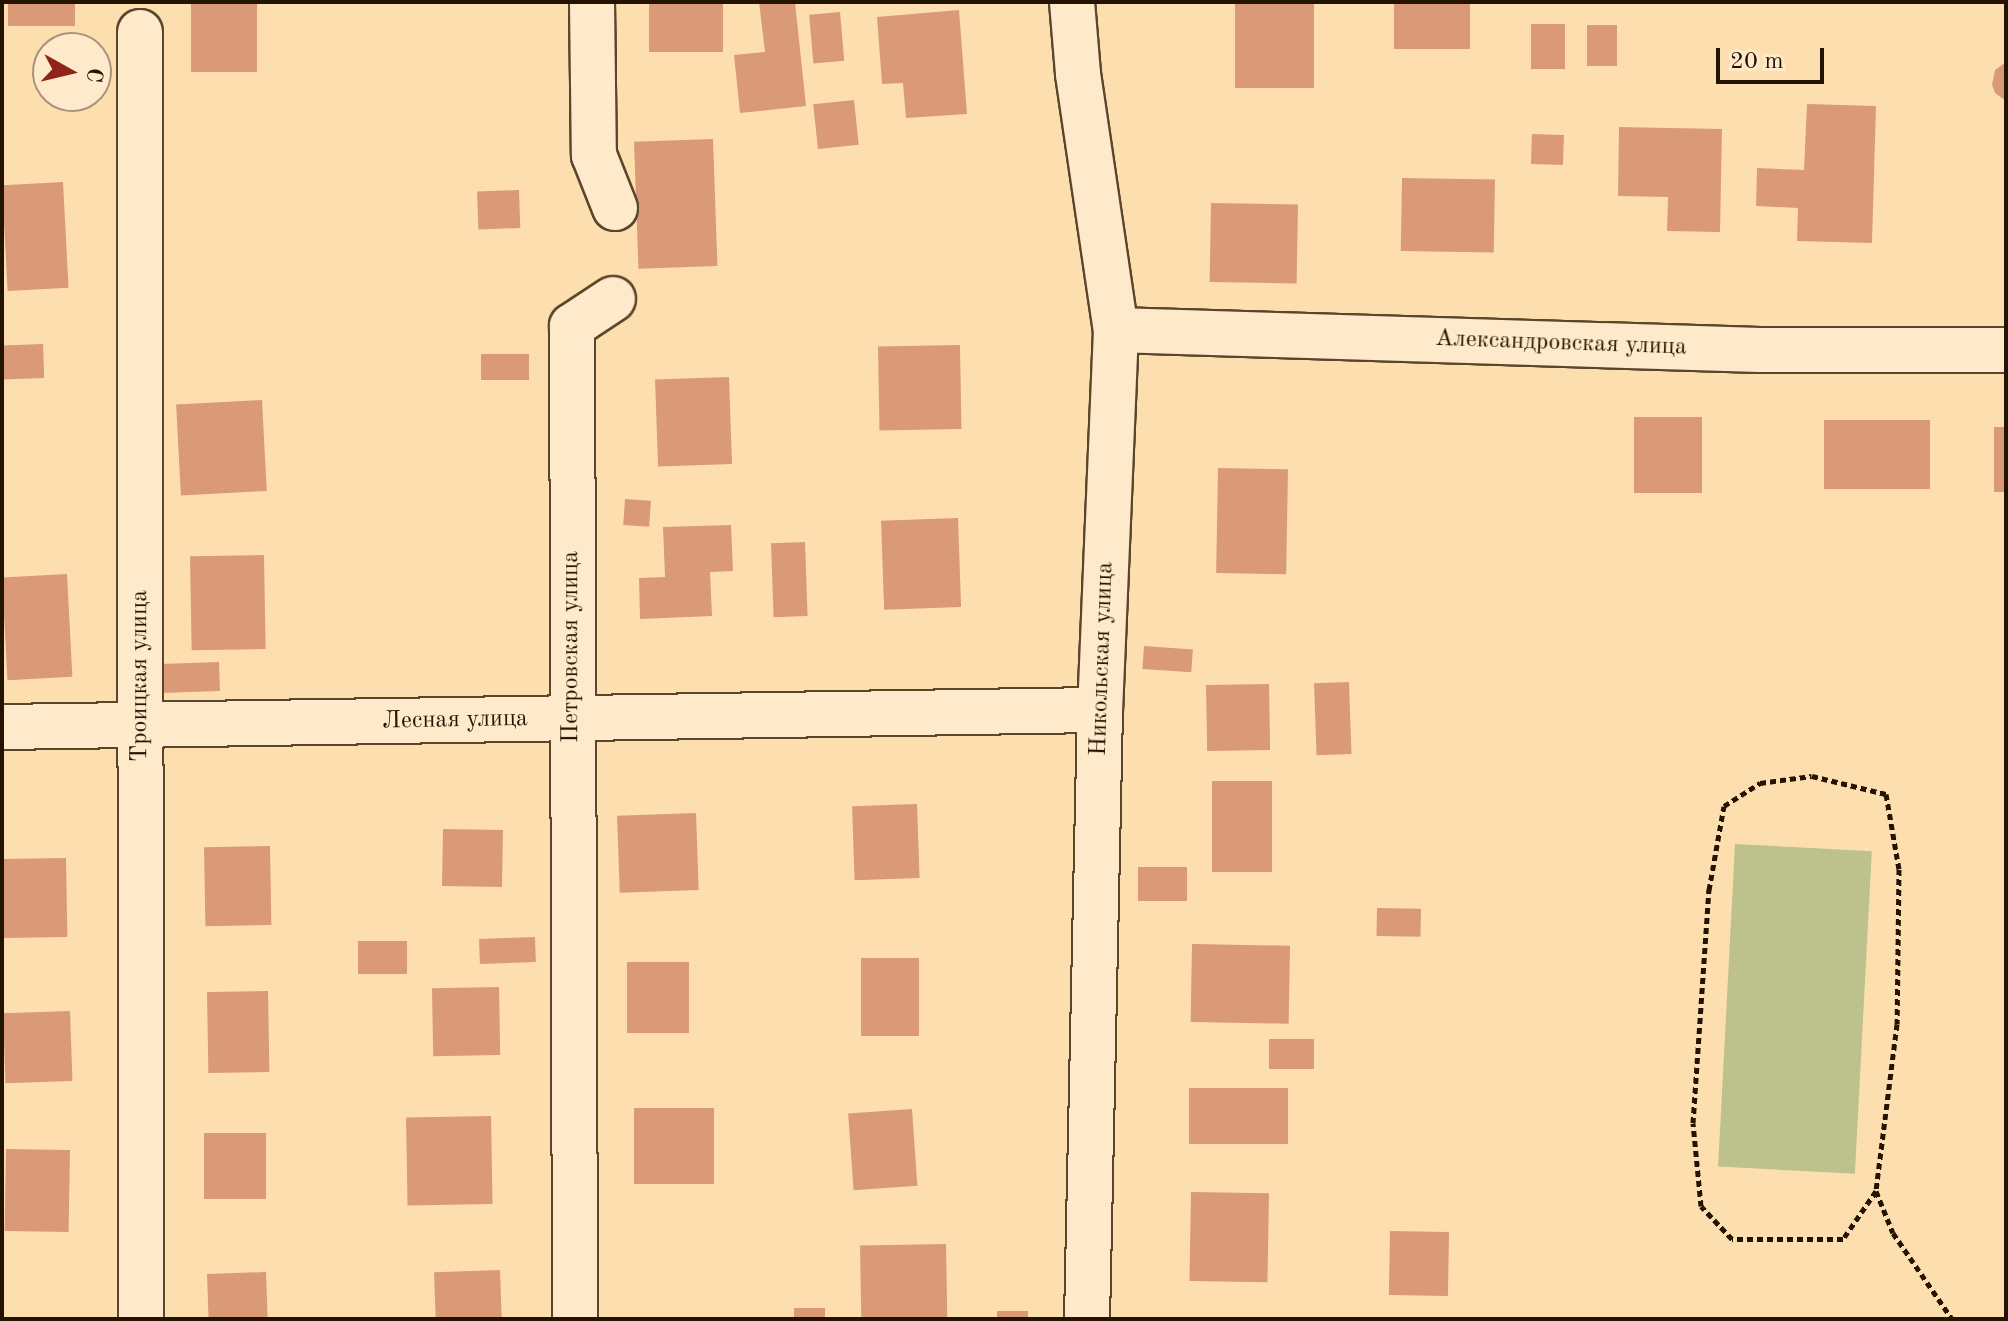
<!DOCTYPE html>
<html>
<head>
<meta charset="utf-8">
<style>
  body { margin:0 }
  #map { position:relative; width:2008px; height:1321px; overflow:hidden; background:#fddfaf; font-family:"Old Standard TT",serif }
  div>[style] { position:absolute }
  .green>* { inset:0; background:#bdc28c; transform-origin:0 0 }
  .building>* { inset:0; background:#da9a77; transform-origin:0 0 }
  .path>* { height:5px; margin-top:-2.5px; transform-origin:0; background:repeating-linear-gradient(90deg,#241301 0 6px,transparent 0 10px) }
  .roads { filter:drop-shadow(2px 0 #5a462c) drop-shadow(-2px 0 #5a462c) drop-shadow(0 2px #5a462c) drop-shadow(0 -2px #5a462c) }
  .minor>* { height:44px; margin:-22px; padding:0 22px; transform-origin:22px; border-radius:22px; background:#feeacb }
  span { translate:-50% -50%; white-space:nowrap; text-align:center; line-height:1.15; -webkit-text-stroke:8px #feeacb; paint-order:stroke }
  .street-label { font-size:24px; color:#241301 }
  .frame { position:absolute; inset:0; border:4px solid #241301; pointer-events:none }
  .north { position:absolute; left:32px; top:32px; width:80px; height:80px; box-sizing:border-box; background:#feeacb; border:2px solid #a7947a; border-radius:50%; rotate:98deg; font-size:22px; font-weight:700; line-height:32px; text-align:center; color:#241301 }
  .north::after { content:''; display:block; margin:auto; width:28px; height:36px; background:#8f2418; clip-path:polygon(50% 0,100% 100%,50% 72%,0 100%) }
  .scale { position:absolute; left:1716px; top:48px; width:108px; height:36px; box-sizing:border-box; border:4px solid #241301; border-top:0; padding-left:10px; font-size:24px; line-height:28px; white-space:nowrap; color:#241301; -webkit-text-stroke:6px #feeacb; paint-order:stroke }
</style>
</head>
<body>
<div id="map">
  <div class="green">
    <i style="left:1735px;top:844px;width:137px;height:323px;rotate:3deg"></i>
  </div>
  <div class="building">
    <i style="left:8px;top:2px;width:67px;height:24px"></i>
    <i style="left:191px;top:2px;width:66px;height:70px"></i>
    <i style="left:649px;top:2px;width:74px;height:50px"></i>
    <i style="clip-path:polygon(759px 2px,795px 2px,806px 106px,740px 113px,734px 55px,765px 52px)"></i>
    <i style="left:1235px;top:2px;width:79px;height:86px"></i>
    <i style="left:1394px;top:2px;width:76px;height:47px"></i>
    <i style="clip-path:polygon(959px 10px,967px 114px,906px 118px,903px 83px,882px 84px,877px 17px)"></i>
    <i style="left:840px;top:12px;width:49px;height:31px;rotate:85deg"></i>
    <i style="left:1531px;top:24px;width:34px;height:45px"></i>
    <i style="left:1617px;top:25px;width:41px;height:30px;rotate:90deg"></i>
    <i style="clip-path:polygon(2006px 62px,2006px 101px,1995px 93px,1992px 85px,1995px 70px)"></i>
    <i style="left:854px;top:100px;width:45px;height:41px;rotate:84deg"></i>
    <i style="clip-path:polygon(1807px 104px,1876px 106px,1872px 243px,1797px 241px,1798px 208px,1756px 206px,1757px 168px,1804px 170px)"></i>
    <i style="clip-path:polygon(1619px 127px,1722px 129px,1720px 232px,1667px 231px,1668px 197px,1618px 196px)"></i>
    <i style="left:1532px;top:134px;width:32px;height:30px;rotate:2deg"></i>
    <i style="left:713px;top:139px;width:127px;height:79px;rotate:88deg"></i>
    <i style="left:1402px;top:178px;width:93px;height:73px;rotate:1deg"></i>
    <i style="left:63px;top:182px;width:106px;height:61px;rotate:87deg"></i>
    <i style="left:519px;top:190px;width:38px;height:42px;rotate:88deg"></i>
    <i style="left:1211px;top:203px;width:87px;height:79px;rotate:1deg"></i>
    <i style="left:43px;top:344px;width:34px;height:41px;rotate:88deg"></i>
    <i style="left:960px;top:345px;width:84px;height:82px;rotate:89deg"></i>
    <i style="left:481px;top:354px;width:48px;height:26px"></i>
    <i style="left:729px;top:377px;width:87px;height:74px;rotate:88deg"></i>
    <i style="left:262px;top:400px;width:91px;height:86px;rotate:87deg"></i>
    <i style="left:1702px;top:417px;width:76px;height:68px;rotate:90deg"></i>
    <i style="left:1930px;top:420px;width:69px;height:106px;rotate:90deg"></i>
    <i style="left:1994px;top:427px;width:12px;height:65px"></i>
    <i style="left:1218px;top:468px;width:70px;height:105px;rotate:1deg"></i>
    <i style="left:625px;top:499px;width:26px;height:26px;rotate:4deg"></i>
    <i style="left:958px;top:518px;width:89px;height:77px;rotate:88deg"></i>
    <i style="clip-path:polygon(731px 525px,733px 571px,710px 572px,712px 616px,640px 619px,639px 578px,665px 577px,663px 527px)"></i>
    <i style="left:805px;top:542px;width:74px;height:34px;rotate:88deg"></i>
    <i style="left:264px;top:555px;width:94px;height:74px;rotate:89deg"></i>
    <i style="left:67px;top:574px;width:103px;height:65px;rotate:87deg"></i>
    <i style="left:1144px;top:646px;width:49px;height:23px;rotate:4deg"></i>
    <i style="left:219px;top:662px;width:29px;height:59px;rotate:88deg"></i>
    <i style="left:1349px;top:682px;width:72px;height:35px;rotate:88deg"></i>
    <i style="left:1269px;top:684px;width:66px;height:63px;rotate:89deg"></i>
    <i style="left:1212px;top:781px;width:60px;height:91px"></i>
    <i style="left:917px;top:804px;width:74px;height:65px;rotate:88deg"></i>
    <i style="left:696px;top:813px;width:77px;height:79px;rotate:88deg"></i>
    <i style="left:443px;top:829px;width:60px;height:57px;rotate:1deg"></i>
    <i style="left:270px;top:846px;width:79px;height:66px;rotate:89deg"></i>
    <i style="left:66px;top:858px;width:79px;height:64px;rotate:89deg"></i>
    <i style="left:1138px;top:867px;width:49px;height:34px"></i>
    <i style="left:1377px;top:908px;width:44px;height:28px;rotate:1deg"></i>
    <i style="left:535px;top:937px;width:25px;height:56px;rotate:88deg"></i>
    <i style="left:358px;top:941px;width:49px;height:33px"></i>
    <i style="left:1192px;top:944px;width:98px;height:78px;rotate:1deg"></i>
    <i style="left:861px;top:958px;width:58px;height:78px"></i>
    <i style="left:627px;top:962px;width:62px;height:71px"></i>
    <i style="left:499px;top:987px;width:68px;height:67px;rotate:89deg"></i>
    <i style="left:268px;top:991px;width:81px;height:61px;rotate:89deg"></i>
    <i style="left:70px;top:1011px;width:70px;height:67px;rotate:88deg"></i>
    <i style="left:1314px;top:1039px;width:30px;height:45px;rotate:90deg"></i>
    <i style="left:1288px;top:1088px;width:56px;height:99px;rotate:90deg"></i>
    <i style="left:714px;top:1108px;width:76px;height:80px;rotate:90deg"></i>
    <i style="left:912px;top:1109px;width:77px;height:64px;rotate:86deg"></i>
    <i style="left:491px;top:1116px;width:88px;height:85px;rotate:89deg"></i>
    <i style="left:204px;top:1133px;width:62px;height:66px"></i>
    <i style="left:6px;top:1149px;width:64px;height:82px;rotate:1deg"></i>
    <i style="left:1191px;top:1192px;width:78px;height:89px;rotate:1deg"></i>
    <i style="left:1390px;top:1231px;width:59px;height:64px;rotate:1deg"></i>
    <i style="left:946px;top:1244px;width:74px;height:86px;rotate:89deg"></i>
    <i style="left:500px;top:1270px;width:49px;height:66px;rotate:88deg"></i>
    <i style="left:266px;top:1272px;width:47px;height:59px;rotate:88deg"></i>
    <i style="left:794px;top:1308px;width:31px;height:11px"></i>
    <i style="left:997px;top:1311px;width:31px;height:8px"></i>
  </div>
  <div class="path">
    <i style="left:1876px;top:1191px;width:58px;rotate:124.5deg"></i>
    <i style="left:1843px;top:1239px;width:111px;rotate:180deg"></i>
    <i style="left:1732px;top:1239px;width:45px;rotate:-133.2deg"></i>
    <i style="left:1701px;top:1206px;width:83px;rotate:-95.5deg"></i>
    <i style="left:1693px;top:1123px;width:234px;rotate:-86.1deg"></i>
    <i style="left:1709px;top:890px;width:85px;rotate:-79.9deg"></i>
    <i style="left:1724px;top:806px;width:43px;rotate:-32.6deg"></i>
    <i style="left:1760px;top:783px;width:52px;rotate:-7.7deg"></i>
    <i style="left:1812px;top:776px;width:76px;rotate:13.7deg"></i>
    <i style="left:1886px;top:794px;width:76px;rotate:80.2deg"></i>
    <i style="left:1899px;top:869px;width:155px;rotate:90.7deg"></i>
    <i style="left:1897px;top:1024px;width:168px;rotate:97.2deg"></i>
    <i style="left:1876px;top:1191px;width:45px;rotate:68deg"></i>
    <i style="left:1893px;top:1233px;width:104px;rotate:55.5deg"></i>
  </div>
  <div class="roads">
    <div class="minor">
      <i style="left:592px;top:2px;width:153px;rotate:89.3deg"></i>
      <i style="left:594px;top:155px;width:57px;rotate:68.4deg"></i>
      <i style="left:1072px;top:2px;width:72px;rotate:85.2deg"></i>
      <i style="left:1078px;top:74px;width:259px;rotate:81.6deg"></i>
      <i style="left:1116px;top:330px;width:380px;rotate:92.4deg"></i>
      <i style="left:1100px;top:710px;width:609px;rotate:91.22deg"></i>
      <i style="left:140px;top:32px;width:1287px;rotate:89.96deg"></i>
      <i style="left:1116px;top:330px;width:644px;rotate:1.78deg"></i>
      <i style="left:1760px;top:350px;width:246px"></i>
      <i style="left:2px;top:727px;width:1098px;rotate:-0.89deg"></i>
      <i style="left:575px;top:1319px;width:993px;rotate:-90.17deg"></i>
      <i style="left:572px;top:326px;width:49px;rotate:-33.4deg"></i>
    </div>
  </div>
  <div class="street-label">
    <span style="left:1561px;top:344px;rotate:2deg">Александровская улица</span>
    <span style="left:572px;top:647px;rotate:-90deg">Петровская улица</span>
    <span style="left:1103px;top:659px;rotate:-88deg">Никольская улица</span>
    <span style="left:141px;top:676px;rotate:-90deg">Троицкая улица</span>
    <span style="left:455px;top:721px;rotate:-1deg">Лесная улица</span>
  </div>
  <div class="frame"></div>
  <div class="north">С</div>
  <div class="scale">20 m</div>
</div>
</body>
</html>
